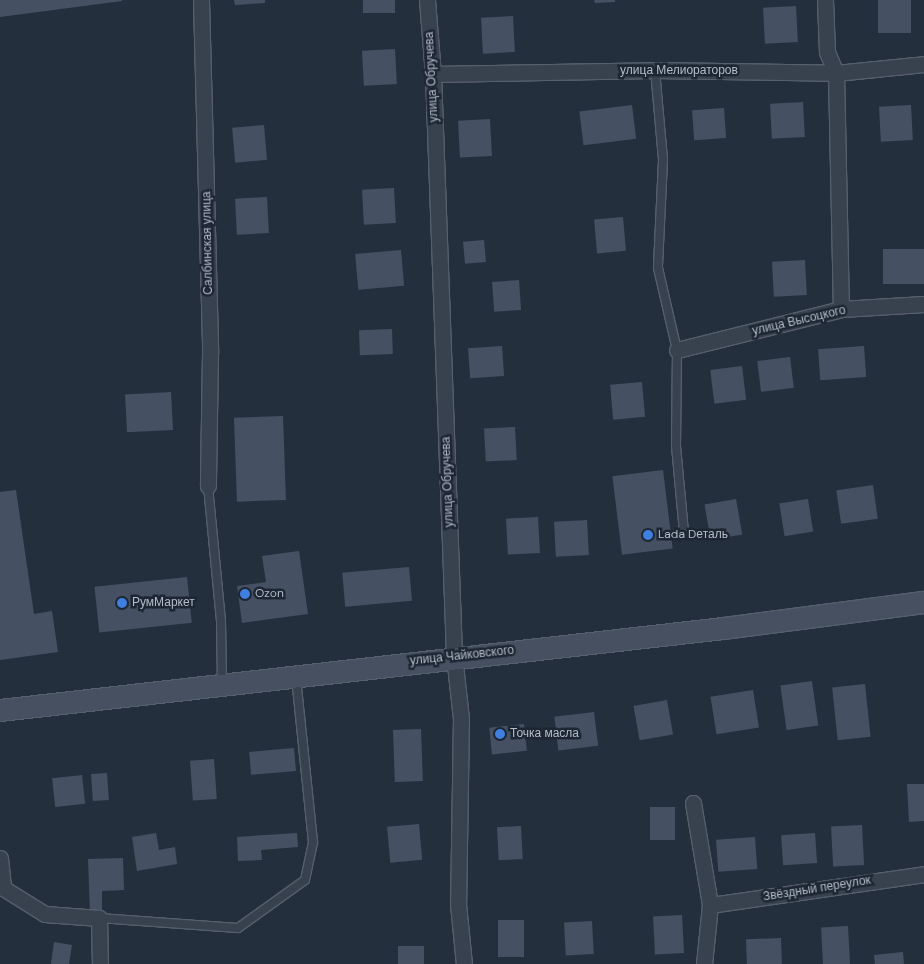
<!DOCTYPE html>
<html>
<head>
<meta charset="utf-8">
<style>
  body { margin:0 }
  #map { position:relative; width:924px; height:964px; overflow:hidden; background:#242f3e; font-family:"DM Sans",sans-serif }
  div>[style] { position:absolute }
  .building>* { inset:0; background:#455162; transform-origin:0 0 }
  .roads { filter:drop-shadow(1px 0 #565f6c) drop-shadow(-1px 0 #565f6c) drop-shadow(0 1px #565f6c) drop-shadow(0 -1px #565f6c) }
  .lane>* { height:8px; margin:-4px; padding:0 4px; transform-origin:4px; border-radius:4px; background:#38414e }
  .street>* { height:15px; margin:-7.5px; padding:0 7.5px; transform-origin:7.5px; border-radius:7.5px; background:#38414e }
  .secondary>* { height:21px; margin:-10.5px; padding:0 10.5px; transform-origin:10.5px; border-radius:10.5px; background:#465061 }
  .dots>* { width:14px; height:14px; translate:-50% -50%; box-sizing:border-box; border:2px solid #1d2633; border-radius:50% }
  span { translate:-50% -50%; white-space:nowrap; text-align:center; line-height:1.15; -webkit-text-stroke:5px #1d2633; paint-order:stroke }
  .street-label { font-size:12px; color:#b4bcc9 }
  .poi-label { font-size:12px; color:#b4bcc9 }
  .left { translate:0 -50%; text-align:left }
</style>
</head>
<body>
<div id="map">
  <div class="building">
    <i style="clip-path:polygon(0 0,122px 0,122px 1px,0 17px)"></i>
    <i style="clip-path:polygon(234px 0,265px 0,265px 3px,235px 5px)"></i>
    <i style="left:363px;top:0;width:32px;height:13px"></i>
    <i style="clip-path:polygon(594px 0,615px 0,615px 2px,595px 3px)"></i>
    <i style="left:878px;top:0;width:33px;height:33px"></i>
    <i style="left:796px;top:6px;width:36px;height:33px;rotate:87deg"></i>
    <i style="left:513px;top:16px;width:36px;height:32px;rotate:87deg"></i>
    <i style="left:395px;top:49px;width:35px;height:33px;rotate:87deg"></i>
    <i style="left:803px;top:102px;width:35px;height:33px;rotate:87deg"></i>
    <i style="left:632px;top:105px;width:34px;height:53px;rotate:83deg"></i>
    <i style="left:911px;top:105px;width:35px;height:32px;rotate:87deg"></i>
    <i style="left:724px;top:108px;width:30px;height:32px;rotate:86deg"></i>
    <i style="left:490px;top:119px;width:37px;height:32px;rotate:87deg"></i>
    <i style="left:264px;top:125px;width:35px;height:32px;rotate:85deg"></i>
    <i style="left:394px;top:188px;width:35px;height:32px;rotate:87deg"></i>
    <i style="left:267px;top:197px;width:36px;height:32px;rotate:87deg"></i>
    <i style="left:623px;top:217px;width:34px;height:29px;rotate:85deg"></i>
    <i style="left:484px;top:240px;width:22px;height:21px;rotate:85deg"></i>
    <i style="left:924px;top:249px;width:35px;height:41px;rotate:90deg"></i>
    <i style="left:401px;top:250px;width:36px;height:46px;rotate:85deg"></i>
    <i style="left:805px;top:260px;width:35px;height:33px;rotate:87deg"></i>
    <i style="left:519px;top:280px;width:30px;height:27px;rotate:86deg"></i>
    <i style="left:392px;top:329px;width:25px;height:33px;rotate:88deg"></i>
    <i style="left:502px;top:346px;width:30px;height:34px;rotate:86deg"></i>
    <i style="left:864px;top:346px;width:31px;height:46px;rotate:86deg"></i>
    <i style="left:790px;top:357px;width:31px;height:33px;rotate:83deg"></i>
    <i style="left:742px;top:366px;width:34px;height:32px;rotate:83deg"></i>
    <i style="left:642px;top:382px;width:35px;height:32px;rotate:85deg"></i>
    <i style="left:171px;top:392px;width:38px;height:46px;rotate:87deg"></i>
    <i style="left:283px;top:416px;width:84px;height:49px;rotate:88deg"></i>
    <i style="left:515px;top:427px;width:33px;height:31px;rotate:87deg"></i>
    <i style="left:663px;top:470px;width:79px;height:51px;rotate:83deg"></i>
    <i style="left:873px;top:485px;width:34px;height:37px;rotate:82deg"></i>
    <i style="clip-path:polygon(16px 490px,34px 614px,52px 611px,58px 652px,0 660px,0 492px)"></i>
    <i style="left:736px;top:499px;width:36px;height:32px;rotate:80deg"></i>
    <i style="left:808px;top:499px;width:33px;height:29px;rotate:81deg"></i>
    <i style="left:538px;top:517px;width:36px;height:32px;rotate:87deg"></i>
    <i style="left:587px;top:520px;width:35px;height:33px;rotate:87deg"></i>
    <i style="clip-path:polygon(299px 551px,308px 614px,242px 623px,237px 586px,266px 582px,262px 556px)"></i>
    <i style="left:409px;top:567px;width:34px;height:67px;rotate:85deg"></i>
    <i style="left:187px;top:577px;width:46px;height:93px;rotate:84deg"></i>
    <i style="left:812px;top:681px;width:45px;height:32px;rotate:82deg"></i>
    <i style="left:865px;top:684px;width:53px;height:33px;rotate:84deg"></i>
    <i style="left:753px;top:690px;width:38px;height:43px;rotate:81deg"></i>
    <i style="left:667px;top:700px;width:35px;height:34px;rotate:80deg"></i>
    <i style="left:594px;top:712px;width:34px;height:40px;rotate:83deg"></i>
    <i style="left:524px;top:724px;width:27px;height:35px;rotate:84deg"></i>
    <i style="left:421px;top:729px;width:52px;height:28px;rotate:88deg"></i>
    <i style="left:294px;top:748px;width:23px;height:45px;rotate:85deg"></i>
    <i style="left:214px;top:759px;width:40px;height:24px;rotate:86deg"></i>
    <i style="left:107px;top:773px;width:27px;height:16px;rotate:86deg"></i>
    <i style="left:82px;top:775px;width:29px;height:30px;rotate:84deg"></i>
    <i style="clip-path:polygon(907px 784px,924px 784px,924px 821px,909px 822px)"></i>
    <i style="left:650px;top:807px;width:25px;height:33px"></i>
    <i style="left:419px;top:824px;width:36px;height:32px;rotate:85deg"></i>
    <i style="left:862px;top:825px;width:40px;height:31px;rotate:87deg"></i>
    <i style="left:521px;top:826px;width:33px;height:24px;rotate:87deg"></i>
    <i style="clip-path:polygon(156px 833px,159px 850px,175px 847px,177px 864px,137px 871px,132px 837px)"></i>
    <i style="clip-path:polygon(297px 833px,298px 847px,261px 850px,262px 860px,238px 861px,237px 837px)"></i>
    <i style="left:815px;top:833px;width:30px;height:34px;rotate:86deg"></i>
    <i style="left:755px;top:837px;width:32px;height:39px;rotate:86deg"></i>
    <i style="clip-path:polygon(123px 858px,124px 890px,102px 891px,102px 912px,90px 913px,88px 859px)"></i>
    <i style="left:682px;top:915px;width:38px;height:29px;rotate:87deg"></i>
    <i style="left:498px;top:920px;width:26px;height:37px"></i>
    <i style="left:592px;top:921px;width:33px;height:28px;rotate:87deg"></i>
    <i style="left:848px;top:926px;width:38px;height:27px;rotate:87deg"></i>
    <i style="left:781px;top:938px;width:26px;height:35px;rotate:88deg"></i>
    <i style="clip-path:polygon(54px 942px,72px 945px,69px 964px,51px 964px)"></i>
    <i style="left:398px;top:946px;width:26px;height:18px"></i>
    <i style="clip-path:polygon(903px 952px,904px 964px,875px 964px,874px 955px)"></i>
  </div>
  <div class="roads">
    <div class="lane">
      <i style="left:655px;top:70px;width:90px;rotate:84.9deg"></i>
      <i style="left:663px;top:160px;width:108px;rotate:92.7deg"></i>
      <i style="left:658px;top:268px;width:84px;rotate:77deg"></i>
      <i style="left:677px;top:350px;width:96px;rotate:90.6deg"></i>
      <i style="left:676px;top:446px;width:87px;rotate:84.7deg"></i>
      <i style="left:208px;top:486px;width:136px;rotate:84.5deg"></i>
      <i style="left:221px;top:621px;width:61px;rotate:89.1deg"></i>
      <i style="left:99px;top:918px;width:139px;rotate:4.1deg"></i>
      <i style="left:238px;top:928px;width:82px;rotate:-35.6deg"></i>
      <i style="left:305px;top:880px;width:39px;rotate:-78deg"></i>
      <i style="left:313px;top:842px;width:165px;rotate:-95.9deg"></i>
    </div>
    <div class="street">
      <i style="left:201px;top:0;width:353px;rotate:88.5deg"></i>
      <i style="left:210px;top:353px;width:133px;rotate:90.9deg"></i>
      <i style="left:427px;top:0;width:74px;rotate:85.4deg"></i>
      <i style="left:433px;top:74px;width:582px;rotate:87.93deg"></i>
      <i style="left:454px;top:656px;width:62px;rotate:83.6deg"></i>
      <i style="left:461px;top:718px;width:186px;rotate:90.9deg"></i>
      <i style="left:458px;top:904px;width:60px;rotate:84.3deg"></i>
      <i style="left:825px;top:0;width:52px;rotate:87.8deg"></i>
      <i style="left:827px;top:52px;width:23px;rotate:67deg"></i>
      <i style="left:836px;top:73px;width:236px;rotate:88.8deg"></i>
      <i style="left:433px;top:74px;width:222px;rotate:-1deg"></i>
      <i style="left:655px;top:70px;width:181px;rotate:0.9deg"></i>
      <i style="left:836px;top:73px;width:88px;rotate:-5.8deg"></i>
      <i style="left:677px;top:350px;width:169px;rotate:-14deg"></i>
      <i style="left:841px;top:309px;width:83px;rotate:-3.4deg"></i>
      <i style="left:693px;top:803px;width:103px;rotate:80.5deg"></i>
      <i style="left:710px;top:905px;width:59px;rotate:95.8deg"></i>
      <i style="left:0;top:858px;width:30px;rotate:84deg"></i>
      <i style="left:3px;top:888px;width:49px;rotate:31.8deg"></i>
      <i style="left:45px;top:914px;width:54px;rotate:4.2deg"></i>
      <i style="left:99px;top:918px;width:46px;rotate:88.8deg"></i>
      <i style="left:710px;top:905px;width:216px;rotate:-8.2deg"></i>
    </div>
    <div class="secondary">
      <i style="left:0;top:710px;width:728px;rotate:-6.47deg"></i>
      <i style="left:723px;top:628px;width:203px;rotate:-7.4deg"></i>
    </div>
  </div>
  <div class="dots">
    <i style="left:648px;top:535px;background:#3f7fe0"></i>
    <i style="left:245px;top:594px;background:#3f7fe0"></i>
    <i style="left:122px;top:603px;background:#3f7fe0"></i>
    <i style="left:500px;top:734px;background:#3f7fe0"></i>
  </div>
  <div class="street-label">
    <span style="left:679px;top:71px">улица Мелиораторов</span>
    <span style="left:432px;top:77px;rotate:-93deg">улица Обручева</span>
    <span style="left:208px;top:243px;rotate:-91deg">Салбинская улица</span>
    <span style="left:799px;top:321px;rotate:-13deg">улица Высоцкого</span>
    <span style="left:448px;top:482px;rotate:-92deg">улица Обручева</span>
    <span style="left:462px;top:656px;rotate:-6deg">улица Чайковского</span>
    <span style="left:817px;top:889px;rotate:-9deg">Звёздный переулок</span>
  </div>
  <div class="poi-label">
    <span class="left" style="left:658px;top:535px">Lada Dеталь</span>
    <span class="left" style="left:255px;top:594px">Ozon</span>
    <span class="left" style="left:132px;top:603px">РумМаркет</span>
    <span class="left" style="left:510px;top:734px">Точка масла</span>
  </div>
</div>
</body>
</html>
